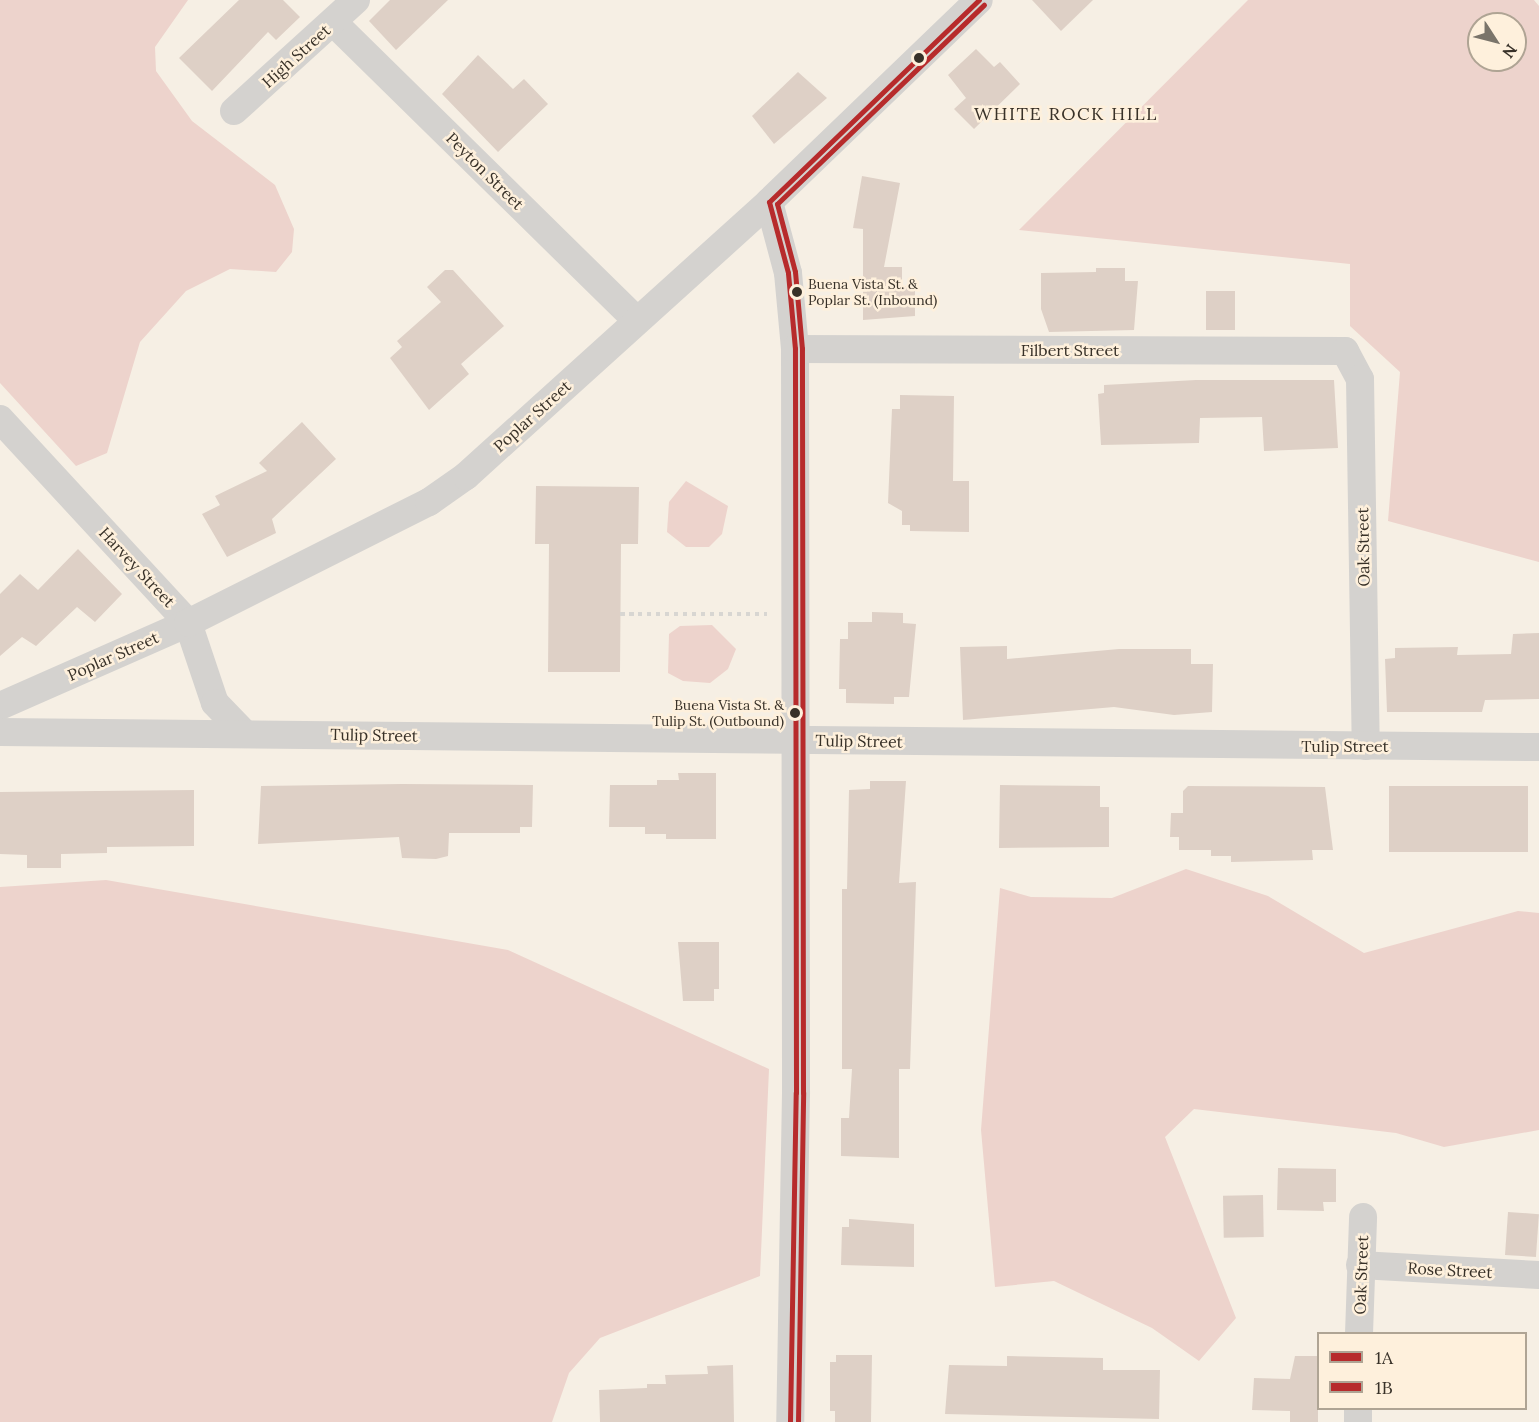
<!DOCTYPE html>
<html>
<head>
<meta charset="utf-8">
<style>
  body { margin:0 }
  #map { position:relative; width:1539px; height:1422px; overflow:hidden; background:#f6efe4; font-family:Lora,serif }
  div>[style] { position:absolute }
  .green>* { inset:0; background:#edd3cc }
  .building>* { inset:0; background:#ded0c6; transform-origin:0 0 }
  .path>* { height:4px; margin-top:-2px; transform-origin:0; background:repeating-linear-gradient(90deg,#d8d6d2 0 4.5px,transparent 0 9px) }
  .minor>* { height:28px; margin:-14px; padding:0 14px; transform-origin:14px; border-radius:14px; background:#d4d2cf }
  .bus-1>* { height:4.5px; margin:-2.25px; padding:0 2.25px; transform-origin:2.25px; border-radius:2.25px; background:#b72b2c }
  .bus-2>* { height:4.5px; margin:-2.25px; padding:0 2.25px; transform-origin:2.25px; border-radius:2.25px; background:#b72b2c }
  .dots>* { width:16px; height:16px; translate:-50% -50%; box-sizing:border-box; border:3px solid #fef0dc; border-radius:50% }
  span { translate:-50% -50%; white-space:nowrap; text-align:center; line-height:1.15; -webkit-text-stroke:5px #fef0dc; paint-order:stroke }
  .bus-label { font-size:14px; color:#383128 }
  .left { translate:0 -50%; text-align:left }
  .right { translate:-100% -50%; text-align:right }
  .street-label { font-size:16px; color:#383128 }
  .neighbourhood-label { font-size:18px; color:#383128; letter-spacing:1.5px }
  .legend { position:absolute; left:1317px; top:1332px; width:210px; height:78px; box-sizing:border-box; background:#fef0dc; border:2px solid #afa494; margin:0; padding:8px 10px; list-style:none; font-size:18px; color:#383128 }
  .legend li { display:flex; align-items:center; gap:12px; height:30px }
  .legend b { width:30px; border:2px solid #afa494 }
  .north { position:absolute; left:1467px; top:12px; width:60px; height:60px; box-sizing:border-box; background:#fef0dc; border:2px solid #afa494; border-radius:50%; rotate:126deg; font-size:16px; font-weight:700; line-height:24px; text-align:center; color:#383128 }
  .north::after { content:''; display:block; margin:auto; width:21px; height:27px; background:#7a746a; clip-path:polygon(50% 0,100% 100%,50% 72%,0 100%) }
</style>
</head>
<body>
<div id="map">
  <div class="green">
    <i style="clip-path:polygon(0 0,188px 0,155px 47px,156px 71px,192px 121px,275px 185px,294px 229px,292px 252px,276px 272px,230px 269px,186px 291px,140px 342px,107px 453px,76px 466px,0 383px)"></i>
    <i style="clip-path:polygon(evenodd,1248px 0,1534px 0,1539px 6px,1539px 562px,1388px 521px,1400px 372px,1350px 326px,1350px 264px,1019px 230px,1248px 0,1479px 24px,1515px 24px,1515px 60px,1479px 60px,1479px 24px)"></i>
    <i style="clip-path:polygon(686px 481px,728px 506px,722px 534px,709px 547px,686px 547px,667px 532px,669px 502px)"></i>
    <i style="clip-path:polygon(712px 625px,736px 649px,728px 669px,710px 683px,683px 681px,668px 673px,669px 634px,680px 626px)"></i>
    <i style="clip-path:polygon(1186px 869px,1268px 896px,1364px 953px,1518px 911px,1539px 913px,1539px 1130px,1444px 1147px,1396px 1133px,1194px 1109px,1165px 1137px,1236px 1318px,1199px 1361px,1152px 1328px,1054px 1281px,995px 1287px,981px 1130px,1000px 888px,1031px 897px,1112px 898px)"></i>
    <i style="clip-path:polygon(106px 880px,508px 950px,769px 1069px,760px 1276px,600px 1338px,569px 1373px,552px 1422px,0 1422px,0 887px)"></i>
  </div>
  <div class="building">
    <i style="clip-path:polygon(239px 0,283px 0,300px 17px,276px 40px,268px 32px,212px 91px,179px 58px)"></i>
    <i style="clip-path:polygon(390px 0,448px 0,396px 50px,369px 21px)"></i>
    <i style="clip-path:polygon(1032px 0,1093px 0,1061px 31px)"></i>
    <i style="clip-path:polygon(976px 49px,994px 67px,1000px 62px,1020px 84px,974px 129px,954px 109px,966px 98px,948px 75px)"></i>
    <i style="clip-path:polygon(478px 55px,513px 89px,524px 79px,548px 104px,498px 152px,442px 94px)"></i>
    <i style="clip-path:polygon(798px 72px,827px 98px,774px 144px,752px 116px)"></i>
    <i style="clip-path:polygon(862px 176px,900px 183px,884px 267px,902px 267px,902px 286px,915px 287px,915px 316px,863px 320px,863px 229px,853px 228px)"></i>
    <i style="clip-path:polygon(1096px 268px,1125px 268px,1125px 281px,1138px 281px,1134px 330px,1049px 332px,1041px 309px,1041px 273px,1096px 272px)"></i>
    <i style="clip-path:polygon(445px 270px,453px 270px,504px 326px,461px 364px,469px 374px,429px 410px,390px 358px,402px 347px,397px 341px,441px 302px,427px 287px)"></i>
    <i style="left:1206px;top:291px;width:29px;height:39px"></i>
    <i style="clip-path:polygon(1196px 380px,1334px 380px,1338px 448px,1264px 451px,1262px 417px,1200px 418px,1199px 443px,1101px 445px,1098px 394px,1104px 393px,1104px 385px)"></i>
    <i style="clip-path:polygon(900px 395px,954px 396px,953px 481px,969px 481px,969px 532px,910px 531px,910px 525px,902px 525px,902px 511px,888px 503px,892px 409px,900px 409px)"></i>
    <i style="clip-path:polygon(302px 422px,336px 459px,272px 519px,276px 533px,227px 557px,202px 514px,220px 505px,215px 496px,267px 471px,259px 463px)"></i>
    <i style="clip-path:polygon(536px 486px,639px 487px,638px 544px,621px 544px,620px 672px,548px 672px,549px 544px,535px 544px)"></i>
    <i style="clip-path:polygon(78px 549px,122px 594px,95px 622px,77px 607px,36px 646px,22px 637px,0 656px,0 594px,20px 574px,38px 590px)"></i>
    <i style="clip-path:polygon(872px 612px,903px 613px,903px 623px,916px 624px,909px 697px,894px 697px,894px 704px,846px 703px,846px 689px,839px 689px,840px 639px,848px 639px,848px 622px,872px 622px)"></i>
    <i style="clip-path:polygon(1539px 633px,1539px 699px,1485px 700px,1482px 712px,1387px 712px,1385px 659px,1395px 658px,1395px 648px,1458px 647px,1457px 655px,1511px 654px,1513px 634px)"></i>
    <i style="clip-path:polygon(1007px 646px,1007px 659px,1119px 649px,1191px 649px,1191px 664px,1213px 664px,1212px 712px,1174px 715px,1114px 707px,963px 720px,960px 647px)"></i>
    <i style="clip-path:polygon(678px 773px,716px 773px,716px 839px,666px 839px,666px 834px,645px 834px,645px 827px,609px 827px,610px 785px,657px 785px,657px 780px,679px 780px)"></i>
    <i style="clip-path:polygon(870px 781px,906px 781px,899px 883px,916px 882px,910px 1069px,899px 1069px,899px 1158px,841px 1156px,841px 1118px,849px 1118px,852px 1069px,842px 1069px,842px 889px,847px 889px,849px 790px,870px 789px)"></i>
    <i style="clip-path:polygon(402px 784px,533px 785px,532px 827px,520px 827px,520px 833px,449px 833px,448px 856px,436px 859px,402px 858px,399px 837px,258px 844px,261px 786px)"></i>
    <i style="clip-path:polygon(1000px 785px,1100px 786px,1100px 807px,1109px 807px,1109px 847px,999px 848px)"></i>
    <i style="clip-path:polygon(1188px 786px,1325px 787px,1333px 850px,1312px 850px,1313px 860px,1231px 862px,1231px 856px,1211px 856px,1211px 850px,1179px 850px,1179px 837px,1170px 837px,1171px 813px,1183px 813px,1183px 791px)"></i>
    <i style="left:1389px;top:786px;width:139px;height:66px"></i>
    <i style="clip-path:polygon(194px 790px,194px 846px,107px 847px,107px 853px,61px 854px,61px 868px,27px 868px,27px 855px,0 854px,0 792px)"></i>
    <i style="clip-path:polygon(678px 942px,719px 942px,719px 989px,714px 989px,714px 1001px,683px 1001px)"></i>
    <i style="clip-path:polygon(1278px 1168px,1336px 1169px,1336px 1202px,1323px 1202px,1324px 1211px,1277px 1210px)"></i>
    <i style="left:1263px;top:1195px;width:42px;height:40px;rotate:89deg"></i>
    <i style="left:1508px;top:1212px;width:31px;height:43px;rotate:4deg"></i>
    <i style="clip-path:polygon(849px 1219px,914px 1224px,914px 1267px,841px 1265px,842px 1227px,849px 1227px)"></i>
    <i style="clip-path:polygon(836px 1355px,872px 1355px,871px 1422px,835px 1422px,835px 1411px,830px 1411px,830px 1362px,836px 1362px)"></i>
    <i style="clip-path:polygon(1007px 1356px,1103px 1358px,1103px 1370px,1160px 1370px,1159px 1419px,945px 1414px,949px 1365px,1007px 1366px)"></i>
    <i style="clip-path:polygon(1295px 1356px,1318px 1356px,1318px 1422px,1290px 1422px,1290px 1411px,1252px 1410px,1254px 1378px,1290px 1379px)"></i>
    <i style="clip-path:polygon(733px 1365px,734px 1422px,600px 1422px,599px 1390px,647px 1388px,647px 1384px,666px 1384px,665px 1375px,708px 1374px,707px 1366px)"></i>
  </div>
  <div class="path">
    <i style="left:620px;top:614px;width:147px"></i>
  </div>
  <div class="minor">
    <i style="left:333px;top:22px;width:426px;rotate:44.5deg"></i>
    <i style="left:234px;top:111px;width:165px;rotate:-42.3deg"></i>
    <i style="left:769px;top:202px;width:73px;rotate:75deg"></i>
    <i style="left:788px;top:273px;width:76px;rotate:84.7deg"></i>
    <i style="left:795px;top:349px;width:744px;rotate:89.92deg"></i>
    <i style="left:796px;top:1093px;width:329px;rotate:91deg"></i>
    <i style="left:795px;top:349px;width:550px;rotate:0.21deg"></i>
    <i style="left:1345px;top:351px;width:32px;rotate:62deg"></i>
    <i style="left:1360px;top:379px;width:367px;rotate:89.1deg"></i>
    <i style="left:0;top:419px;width:277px;rotate:47.3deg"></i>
    <i style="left:188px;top:623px;width:84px;rotate:71.4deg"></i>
    <i style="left:215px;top:703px;width:42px;rotate:46deg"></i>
    <i style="left:0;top:706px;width:206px;rotate:-23.8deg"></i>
    <i style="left:188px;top:623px;width:270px;rotate:-26.7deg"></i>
    <i style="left:429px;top:502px;width:45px;rotate:-35.1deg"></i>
    <i style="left:466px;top:476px;width:409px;rotate:-42.1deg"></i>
    <i style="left:769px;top:202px;width:291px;rotate:-43.9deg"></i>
    <i style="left:0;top:732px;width:1539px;rotate:0.56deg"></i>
    <i style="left:1360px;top:1265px;width:179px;rotate:3.2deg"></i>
    <i style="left:1359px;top:1334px;width:117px;rotate:-88deg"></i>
    <i style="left:1358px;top:1422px;width:14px;rotate:-90deg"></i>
  </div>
  <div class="bus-1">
    <i style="left:790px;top:1422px;width:329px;rotate:-89deg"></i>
    <i style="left:796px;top:1093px;width:744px;rotate:-90.08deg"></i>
    <i style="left:795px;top:349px;width:76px;rotate:-95.3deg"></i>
    <i style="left:788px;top:273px;width:73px;rotate:-105deg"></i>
    <i style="left:769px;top:202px;width:291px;rotate:-43.9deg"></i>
  </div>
  <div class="bus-2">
    <i style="left:798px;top:1422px;width:329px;rotate:-89.1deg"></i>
    <i style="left:803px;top:1093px;width:744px;rotate:-90.08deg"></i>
    <i style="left:802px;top:349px;width:77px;rotate:-95.2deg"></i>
    <i style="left:795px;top:272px;width:70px;rotate:-104.8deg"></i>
    <i style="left:777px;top:204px;width:287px;rotate:-43.9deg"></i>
  </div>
  <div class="dots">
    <i style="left:919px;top:58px;background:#383128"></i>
    <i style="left:797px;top:292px;background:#383128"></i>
    <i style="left:795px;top:713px;background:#383128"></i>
  </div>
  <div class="bus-label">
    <span class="left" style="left:808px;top:292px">Buena Vista St. &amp;<br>Poplar St. (Inbound)</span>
    <span class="right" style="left:784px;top:713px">Buena Vista St. &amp;<br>Tulip St. (Outbound)</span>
  </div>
  <div class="street-label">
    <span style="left:296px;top:56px;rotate:-42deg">High Street</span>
    <span style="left:485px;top:171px;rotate:45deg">Peyton Street</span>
    <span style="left:1070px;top:350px">Filbert Street</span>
    <span style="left:532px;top:416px;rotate:-42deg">Poplar Street</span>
    <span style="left:1363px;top:547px;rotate:-91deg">Oak Street</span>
    <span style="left:137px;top:567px;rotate:47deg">Harvey Street</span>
    <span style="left:113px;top:656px;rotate:-24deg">Poplar Street</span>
    <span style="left:374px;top:735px;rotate:1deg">Tulip Street</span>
    <span style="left:859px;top:741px;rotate:1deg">Tulip Street</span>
    <span style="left:1345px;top:746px">Tulip Street</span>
    <span style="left:1450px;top:1270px;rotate:3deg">Rose Street</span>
    <span style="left:1361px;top:1275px;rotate:-88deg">Oak Street</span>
  </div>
  <div class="neighbourhood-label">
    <span style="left:1066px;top:114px">WHITE ROCK HILL</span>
  </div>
  <ul class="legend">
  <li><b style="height:8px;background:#b72b2c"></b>1A</li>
  <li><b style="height:8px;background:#b72b2c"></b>1B</li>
  </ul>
  <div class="north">N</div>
</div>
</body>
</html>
